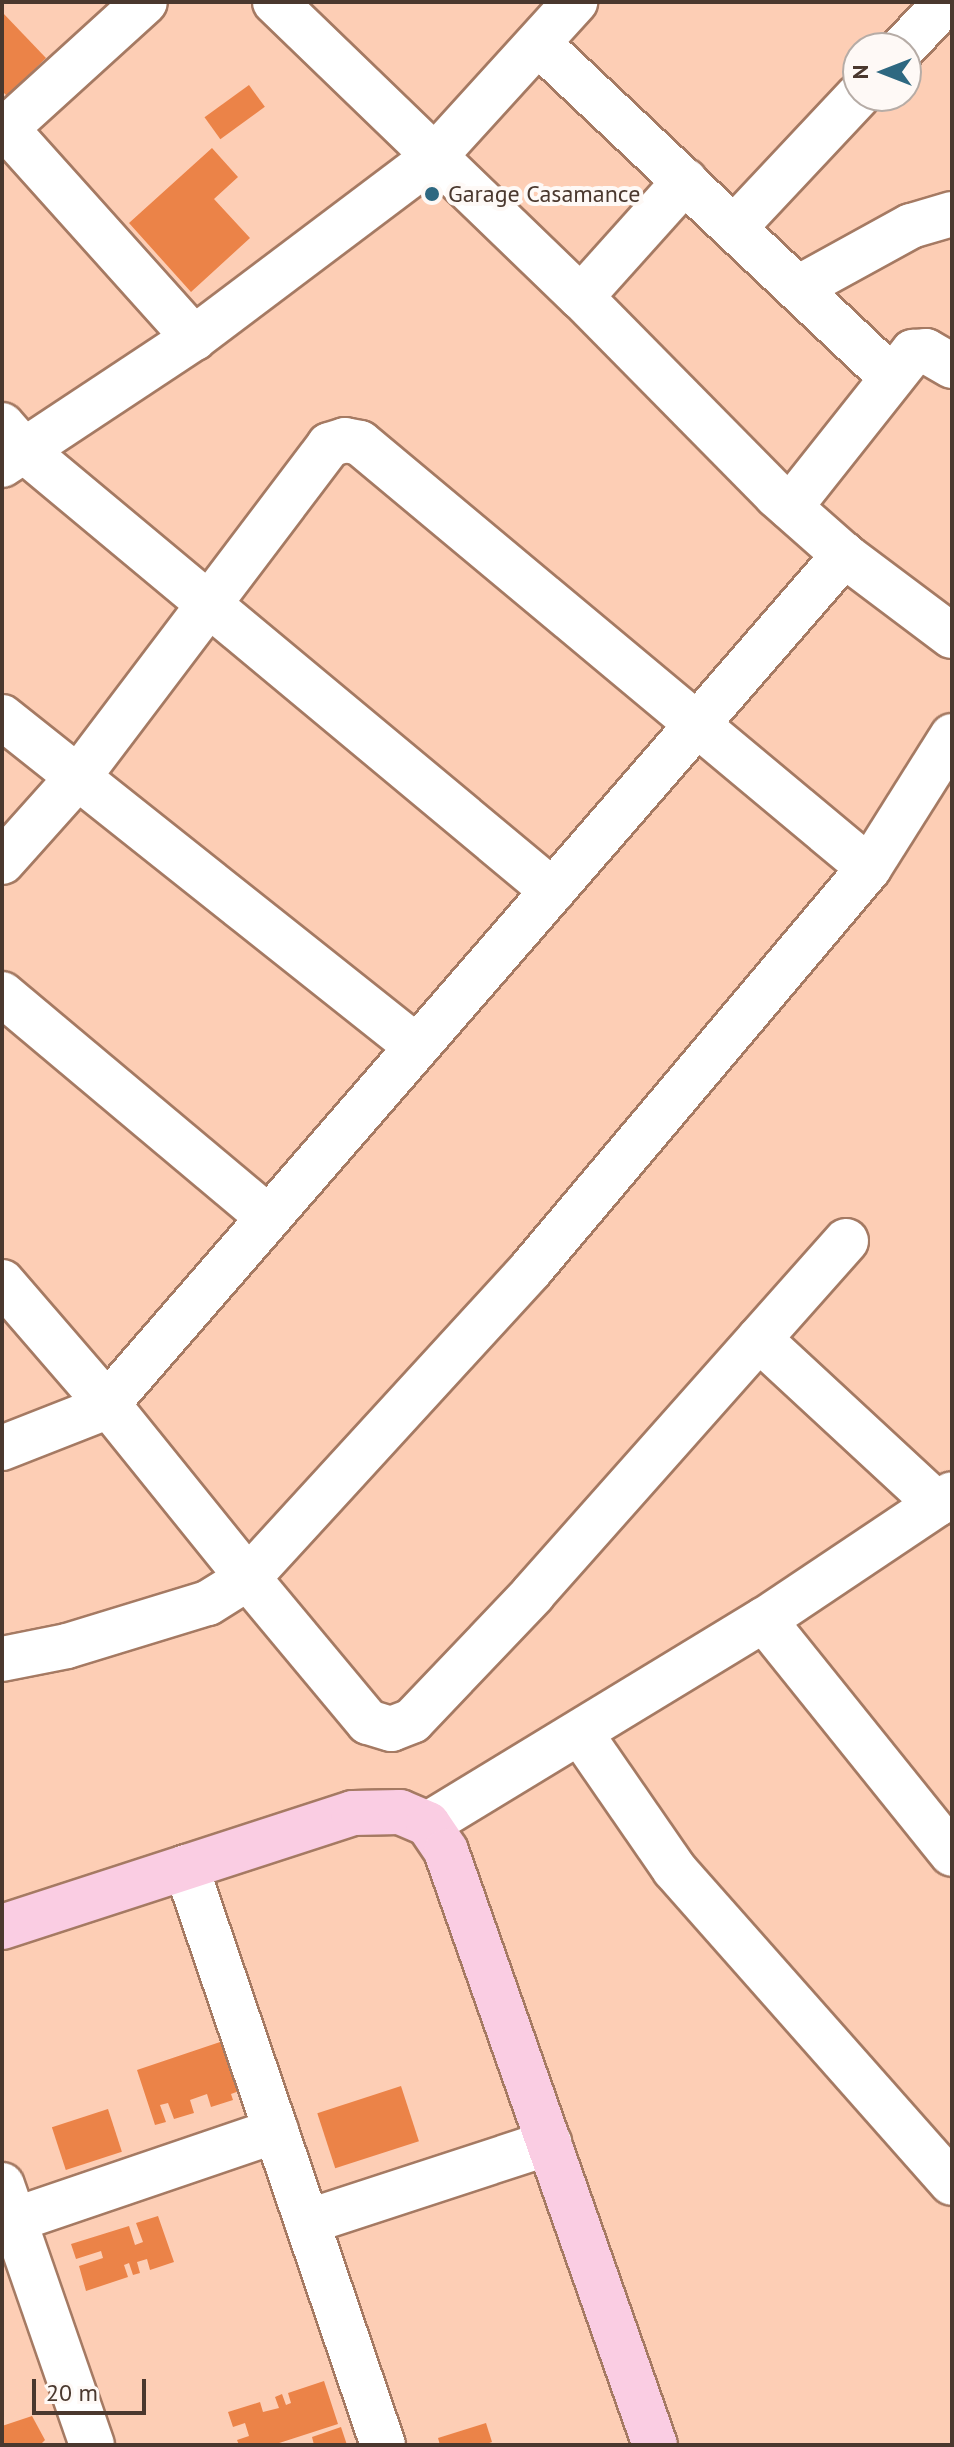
<!DOCTYPE html>
<html>
<head>
<meta charset="utf-8">
<style>
  body { margin:0 }
  #map { position:relative; width:954px; height:2447px; overflow:hidden; background:#fdceb5; font-family:"PT Sans",sans-serif }
  div>[style] { position:absolute }
  .building>* { inset:0; background:#eb8348; transform-origin:0 0 }
  .roads { filter:drop-shadow(2px 0 #a57a63) drop-shadow(-2px 0 #a57a63) drop-shadow(0 2px #a57a63) drop-shadow(0 -2px #a57a63) }
  .street>* { height:44px; margin:-22px; padding:0 22px; transform-origin:22px; border-radius:22px; background:#fff }
  .secondary>* { height:44px; margin:-22px; padding:0 22px; transform-origin:22px; border-radius:22px; background:#fff }
  .primary>* { height:44px; margin:-22px; padding:0 22px; transform-origin:22px; border-radius:22px; background:#facde3 }
  .dots>* { width:22px; height:22px; translate:-50% -50%; box-sizing:border-box; border:4px solid #fef9f6; border-radius:50% }
  span { translate:-50% -50%; white-space:nowrap; text-align:center; line-height:1.15; -webkit-text-stroke:8px #fef9f6; paint-order:stroke }
  .poi-label { font-size:24px; color:#4a382e }
  .left { translate:0 -50%; text-align:left }
  .frame { position:absolute; inset:0; border:4px solid #4a382e; pointer-events:none }
  .north { position:absolute; left:842px; top:32px; width:80px; height:80px; box-sizing:border-box; background:#fef9f6; border:2px solid #b6aca6; border-radius:50%; rotate:270deg; font-size:22px; font-weight:700; line-height:32px; text-align:center; color:#4a382e }
  .north::after { content:''; display:block; margin:auto; width:28px; height:36px; background:#2e6881; clip-path:polygon(50% 0,100% 100%,50% 72%,0 100%) }
  .scale { position:absolute; left:32px; top:2379px; width:114px; height:36px; box-sizing:border-box; border:4px solid #4a382e; border-top:0; padding-left:10px; font-size:24px; line-height:28px; white-space:nowrap; color:#4a382e; -webkit-text-stroke:6px #fef9f6; paint-order:stroke }
</style>
</head>
<body>
<div id="map">
  <div class="building">
    <i style="clip-path:polygon(2px 12px,46px 58px,7px 96px,2px 91px)"></i>
    <i style="left:249px;top:85px;width:27px;height:55px;rotate:54deg"></i>
    <i style="clip-path:polygon(212px 148px,238px 177px,214px 199px,250px 238px,191px 292px,129px 223px)"></i>
    <i style="clip-path:polygon(226px 2040px,242px 2090px,231px 2094px,233px 2100px,211px 2107px,207px 2094px,190px 2100px,194px 2113px,174px 2119px,168px 2103px,160px 2105px,166px 2122px,155px 2125px,137px 2070px)"></i>
    <i style="left:401px;top:2086px;width:58px;height:88px;rotate:72deg"></i>
    <i style="left:108px;top:2109px;width:45px;height:59px;rotate:72deg"></i>
    <i style="clip-path:polygon(158px 2216px,174px 2262px,150px 2270px,147px 2259px,137px 2262px,140px 2273px,133px 2275px,129px 2263px,124px 2265px,128px 2277px,86px 2291px,79px 2266px,103px 2258px,101px 2251px,76px 2259px,71px 2244px,129px 2226px,135px 2245px,143px 2242px,136px 2223px)"></i>
    <i style="clip-path:polygon(324px 2381px,338px 2424px,273px 2445px,239px 2445px,237px 2440px,249px 2436px,245px 2423px,233px 2427px,228px 2412px,260px 2402px,263px 2412px,279px 2408px,275px 2397px,282px 2394px,286px 2405px,291px 2403px,288px 2393px)"></i>
    <i style="clip-path:polygon(32px 2416px,45px 2440px,40px 2445px,2px 2445px,2px 2426px)"></i>
    <i style="clip-path:polygon(486px 2423px,492px 2442px,484px 2445px,440px 2445px,438px 2438px)"></i>
    <i style="clip-path:polygon(341px 2427px,347px 2445px,314px 2445px,312px 2437px)"></i>
  </div>
  <div class="roads">
    <div class="street">
      <i style="left:539px;top:44px;width:482px;rotate:43.4deg"></i>
      <i style="left:903px;top:48px;width:63px;rotate:-46.9deg"></i>
      <i style="left:2px;top:124px;width:288px;rotate:48.1deg"></i>
      <i style="left:2px;top:132px;width:193px;rotate:-42.3deg"></i>
      <i style="left:734px;top:228px;width:181px;rotate:-46.8deg"></i>
      <i style="left:798px;top:288px;width:129px;rotate:-28.8deg"></i>
      <i style="left:911px;top:226px;width:43px;rotate:-16.3deg"></i>
      <i style="left:581px;top:297px;width:156px;rotate:-48.1deg"></i>
      <i style="left:2px;top:425px;width:35px;rotate:49deg"></i>
      <i style="left:25px;top:451px;width:687px;rotate:39.81deg"></i>
      <i style="left:2px;top:465px;width:230px;rotate:-33.5deg"></i>
      <i style="left:194px;top:338px;width:301px;rotate:-37deg"></i>
      <i style="left:434px;top:157px;width:210px;rotate:-47.7deg"></i>
      <i style="left:790px;top:507px;width:198px;rotate:-51.6deg"></i>
      <i style="left:913px;top:352px;width:13px;rotate:-4deg"></i>
      <i style="left:926px;top:351px;width:30px;rotate:30deg"></i>
      <i style="left:2px;top:717px;width:530px;rotate:38.49deg"></i>
      <i style="left:2px;top:862px;width:115px;rotate:-48.2deg"></i>
      <i style="left:79px;top:776px;width:415px;rotate:-52.9deg"></i>
      <i style="left:329px;top:445px;width:17px;rotate:-17deg"></i>
      <i style="left:345px;top:440px;width:15px;rotate:11deg"></i>
      <i style="left:360px;top:443px;width:663px;rotate:39.86deg"></i>
      <i style="left:2px;top:994px;width:347px;rotate:40deg"></i>
      <i style="left:846px;top:1241px;width:472px;rotate:131.6deg"></i>
      <i style="left:533px;top:1594px;width:175px;rotate:133.6deg"></i>
      <i style="left:412px;top:1721px;width:22px;rotate:159deg"></i>
      <i style="left:391px;top:1729px;width:24px;rotate:-163deg"></i>
      <i style="left:368px;top:1722px;width:187px;rotate:-129.8deg"></i>
      <i style="left:248px;top:1578px;width:419px;rotate:-47.5deg"></i>
      <i style="left:531px;top:1269px;width:524px;rotate:-49.87deg"></i>
      <i style="left:869px;top:868px;width:156px;rotate:-57.8deg"></i>
      <i style="left:2px;top:1282px;width:164px;rotate:49.2deg"></i>
      <i style="left:109px;top:1406px;width:115px;rotate:158.6deg"></i>
      <i style="left:759px;top:1339px;width:243px;rotate:42.8deg"></i>
      <i style="left:764px;top:1620px;width:300px;rotate:51.2deg"></i>
      <i style="left:2px;top:1659px;width:66px;rotate:-11.3deg"></i>
      <i style="left:67px;top:1646px;width:147px;rotate:-17deg"></i>
      <i style="left:208px;top:1603px;width:47px;rotate:-32deg"></i>
      <i style="left:248px;top:1578px;width:221px;rotate:-128.9deg"></i>
      <i style="left:109px;top:1406px;width:11px;rotate:-63deg"></i>
      <i style="left:114px;top:1396px;width:1114px;rotate:-49.04deg"></i>
      <i style="left:581px;top:1734px;width:164px;rotate:55.4deg"></i>
      <i style="left:674px;top:1869px;width:419px;rotate:48.5deg"></i>
      <i style="left:428px;top:1824px;width:393px;rotate:-31.3deg"></i>
      <i style="left:764px;top:1620px;width:226px;rotate:-33.8deg"></i>
      <i style="left:186px;top:1867px;width:611px;rotate:71.18deg"></i>
      <i style="left:2px;top:2185px;width:275px;rotate:70.9deg"></i>
      <i style="left:14px;top:2220px;width:277px;rotate:-18.8deg"></i>
      <i style="left:307px;top:2222px;width:255px;rotate:-18.1deg"></i>
    </div>
    <div class="secondary">
      <i style="left:275px;top:2px;width:425px;rotate:44deg"></i>
      <i style="left:581px;top:297px;width:278px;rotate:45.4deg"></i>
      <i style="left:776px;top:495px;width:91px;rotate:41.4deg"></i>
      <i style="left:844px;top:555px;width:135px;rotate:36.9deg"></i>
    </div>
    <div class="primary">
      <i style="left:2px;top:1927px;width:369px;rotate:-18deg"></i>
      <i style="left:353px;top:1813px;width:47px;rotate:-1.2deg"></i>
      <i style="left:400px;top:1812px;width:30px;rotate:23deg"></i>
      <i style="left:428px;top:1824px;width:32px;rotate:56deg"></i>
      <i style="left:446px;top:1851px;width:630px;rotate:70.62deg"></i>
    </div>
  </div>
  <div class="dots">
    <i style="left:432px;top:194px;background:#2e6881"></i>
  </div>
  <div class="poi-label">
    <span class="left" style="left:448px;top:194px">Garage Casamance</span>
  </div>
  <div class="frame"></div>
  <div class="north">N</div>
  <div class="scale">20 m</div>
</div>
</body>
</html>
